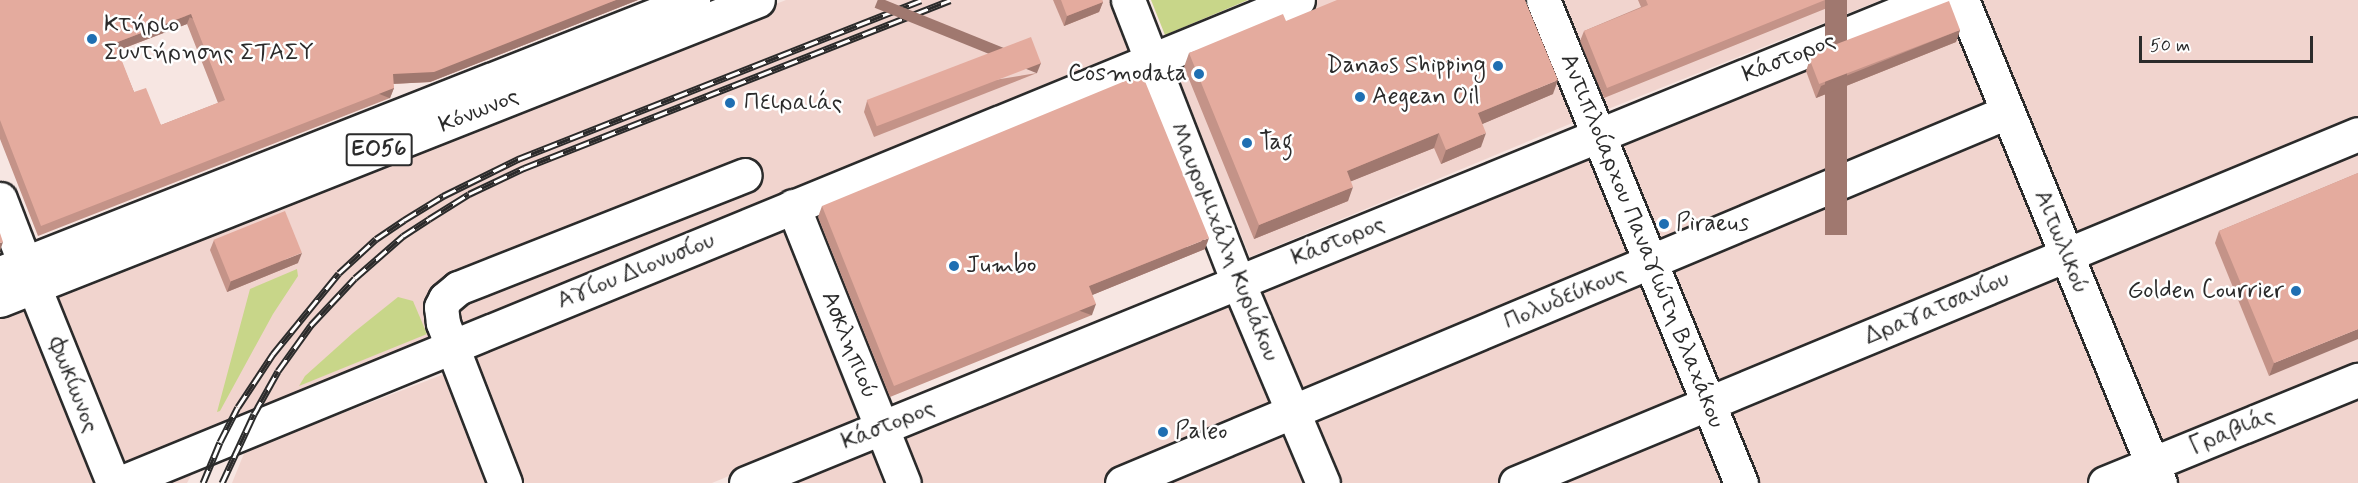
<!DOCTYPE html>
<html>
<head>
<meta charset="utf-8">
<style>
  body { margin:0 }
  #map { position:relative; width:2358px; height:483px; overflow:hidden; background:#f7e6e2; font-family:Mynerve,sans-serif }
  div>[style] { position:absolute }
  .built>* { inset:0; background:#f1d4ce }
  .green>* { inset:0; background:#c8d689 }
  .roads { filter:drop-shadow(2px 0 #2b2b2b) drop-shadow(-2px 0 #2b2b2b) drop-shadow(0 2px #2b2b2b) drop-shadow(0 -2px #2b2b2b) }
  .minor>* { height:33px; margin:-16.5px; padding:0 16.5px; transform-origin:16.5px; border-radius:16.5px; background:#fff }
  .major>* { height:33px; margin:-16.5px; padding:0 16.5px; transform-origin:16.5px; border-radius:16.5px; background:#fff }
  .rail>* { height:7px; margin-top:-3.5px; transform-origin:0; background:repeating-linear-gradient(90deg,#fff 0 14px,#2b2b2b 0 28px); box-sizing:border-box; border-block:2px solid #2b2b2b }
  .wall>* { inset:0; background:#c49388 }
  .shaded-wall>* { inset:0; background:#a0786f; transform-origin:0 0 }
  .building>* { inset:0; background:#e4ab9e; transform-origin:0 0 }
  .dots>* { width:16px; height:16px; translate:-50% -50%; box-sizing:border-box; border:3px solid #fff; border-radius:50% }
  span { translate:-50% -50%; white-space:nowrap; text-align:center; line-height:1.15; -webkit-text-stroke:5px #fff; paint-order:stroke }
  .shield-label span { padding:2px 4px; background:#fff; border:2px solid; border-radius:4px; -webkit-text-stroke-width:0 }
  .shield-label { font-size:22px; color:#2b2b2b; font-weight:700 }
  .poi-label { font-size:24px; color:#2b2b2b }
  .left { translate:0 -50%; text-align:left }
  .right { translate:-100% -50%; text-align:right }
  .street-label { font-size:24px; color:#2b2b2b }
  .scale { position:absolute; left:2139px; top:36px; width:174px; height:27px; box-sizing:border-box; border:3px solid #2b2b2b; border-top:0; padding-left:8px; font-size:18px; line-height:21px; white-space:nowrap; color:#2b2b2b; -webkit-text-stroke:4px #fff; paint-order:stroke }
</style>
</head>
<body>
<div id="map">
  <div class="built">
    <i style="clip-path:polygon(786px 0,1121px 0,1132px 48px,117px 471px,47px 292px)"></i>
    <i style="clip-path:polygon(1318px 0,1527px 0,1577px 121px,1250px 257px,1170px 61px)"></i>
    <i style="clip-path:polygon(1558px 0,1881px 0,1603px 111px)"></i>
    <i style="clip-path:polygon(1965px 0,2358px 0,2358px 483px,783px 483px)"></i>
    <i style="clip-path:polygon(787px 228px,865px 420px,712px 483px,524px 483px,472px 357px)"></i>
    <i style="clip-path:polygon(30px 300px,102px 483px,0 483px,0 310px)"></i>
    <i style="clip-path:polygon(447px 373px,489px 483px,232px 483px,245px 451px)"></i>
    <i style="clip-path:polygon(195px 468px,187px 483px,159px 483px)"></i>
  </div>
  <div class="green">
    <i style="clip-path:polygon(1151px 0,1248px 0,1165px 35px)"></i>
    <i style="clip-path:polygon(297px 269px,298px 276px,273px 314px,220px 411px,217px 412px,250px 289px)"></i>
    <i style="clip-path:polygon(398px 297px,413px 301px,427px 334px,299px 386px,305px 376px,353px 333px)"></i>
  </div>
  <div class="roads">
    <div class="minor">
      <i style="left:1128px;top:0;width:303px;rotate:68.7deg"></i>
      <i style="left:1238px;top:282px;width:218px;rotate:67.1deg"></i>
      <i style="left:1543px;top:0;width:522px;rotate:67.71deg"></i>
      <i style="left:1962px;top:0;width:522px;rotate:67.71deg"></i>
      <i style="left:0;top:199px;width:70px;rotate:69deg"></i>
      <i style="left:793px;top:206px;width:298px;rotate:68.2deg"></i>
      <i style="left:34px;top:287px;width:211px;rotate:68deg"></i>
      <i style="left:505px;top:483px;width:172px;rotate:-111.2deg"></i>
      <i style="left:443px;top:323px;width:16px;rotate:-97deg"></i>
      <i style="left:441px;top:307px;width:9px;rotate:-63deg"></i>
      <i style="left:445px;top:299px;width:17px;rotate:-40deg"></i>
      <i style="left:458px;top:288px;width:308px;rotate:-21.5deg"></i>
      <i style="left:746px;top:483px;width:1280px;rotate:-22.18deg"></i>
      <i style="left:1122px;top:483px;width:960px;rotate:-22.74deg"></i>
      <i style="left:1516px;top:483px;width:911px;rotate:-22.51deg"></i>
      <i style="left:2105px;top:483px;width:273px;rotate:-22.2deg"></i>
    </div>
    <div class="major">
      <i style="left:0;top:273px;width:745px;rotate:-21.5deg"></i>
      <i style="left:0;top:300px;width:815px;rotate:-21.59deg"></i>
      <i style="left:120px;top:483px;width:1273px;rotate:-22.29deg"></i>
    </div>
  </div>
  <div class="rail">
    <i style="left:203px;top:483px;width:44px;rotate:-67.5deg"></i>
    <i style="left:220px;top:442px;width:39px;rotate:-63deg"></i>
    <i style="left:238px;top:407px;width:64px;rotate:-56.6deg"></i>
    <i style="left:273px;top:354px;width:104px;rotate:-50.8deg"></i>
    <i style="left:339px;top:273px;width:50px;rotate:-42.6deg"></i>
    <i style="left:376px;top:239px;width:34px;rotate:-34deg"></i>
    <i style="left:404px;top:220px;width:46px;rotate:-31.6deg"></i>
    <i style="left:443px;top:196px;width:84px;rotate:-26.3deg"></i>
    <i style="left:518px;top:159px;width:433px;rotate:-21.5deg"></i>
    <i style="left:222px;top:483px;width:76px;rotate:-65.1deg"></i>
    <i style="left:254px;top:414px;width:49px;rotate:-60.8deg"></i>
    <i style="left:278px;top:371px;width:57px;rotate:-54.3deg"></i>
    <i style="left:311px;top:325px;width:64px;rotate:-46.9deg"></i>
    <i style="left:355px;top:278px;width:64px;rotate:-41.2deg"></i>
    <i style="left:403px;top:236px;width:31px;rotate:-33deg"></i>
    <i style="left:429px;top:219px;width:47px;rotate:-32deg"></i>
    <i style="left:469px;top:194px;width:61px;rotate:-25.3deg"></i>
    <i style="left:524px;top:168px;width:458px;rotate:-21.5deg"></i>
  </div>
  <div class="wall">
    <i style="clip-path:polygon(evenodd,0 0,638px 0,430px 82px,393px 84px,394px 88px,390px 98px,38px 236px,0 139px,0 0,187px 24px,218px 103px,161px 125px,134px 92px,117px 51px,187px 24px)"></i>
    <i style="clip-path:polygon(1053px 0,1102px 0,1103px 2px,1099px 12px,1064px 26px)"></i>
    <i style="clip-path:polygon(1638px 0,1847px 0,1604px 98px,1580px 41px,1584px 31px,1641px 7px)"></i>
    <i style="clip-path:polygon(1286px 21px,1553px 94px,1482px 124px,1481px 147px,1441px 164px,1434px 148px,1351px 181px,1348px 201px,1254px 239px,1184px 67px,1189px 53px)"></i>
    <i style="clip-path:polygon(1960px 30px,1956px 42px,1816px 98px,1806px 71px,1810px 59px)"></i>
    <i style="clip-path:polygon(1037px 73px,874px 137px,864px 112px,867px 101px)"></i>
    <i style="clip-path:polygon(2358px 173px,2269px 376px,2215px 243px,2219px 231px)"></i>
    <i style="clip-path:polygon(822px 206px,1205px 249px,1092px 295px,1092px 315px,890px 397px,818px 217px)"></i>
    <i style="clip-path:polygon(214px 240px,298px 263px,227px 292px,210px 250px)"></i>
  </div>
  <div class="shaded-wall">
    <i style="clip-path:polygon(616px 0,638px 0,430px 82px,390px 84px,393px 74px)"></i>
    <i style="left:1825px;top:0;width:22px;height:235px"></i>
    <i style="clip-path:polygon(1103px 2px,1099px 12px,1064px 26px,1067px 16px)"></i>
    <i style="clip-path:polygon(191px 14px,187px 24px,111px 53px,115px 43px)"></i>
    <i style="clip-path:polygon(1960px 30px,1956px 42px,1816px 98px,1821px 86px)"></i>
    <i style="left:1041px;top:63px;width:11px;height:175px;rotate:112deg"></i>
    <i style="clip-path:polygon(1558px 80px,1553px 94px,1473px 128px,1478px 113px)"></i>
    <i style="left:394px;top:88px;width:11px;height:379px;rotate:112deg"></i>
    <i style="clip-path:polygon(1439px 133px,1434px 148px,1342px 185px,1347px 171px)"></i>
    <i style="clip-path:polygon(1486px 133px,1481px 147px,1441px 164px,1446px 150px)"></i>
    <i style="clip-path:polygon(1353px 187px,1348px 201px,1254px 239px,1259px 225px)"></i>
    <i style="clip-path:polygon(1209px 238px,1205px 249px,1085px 298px,1089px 286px)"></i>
    <i style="clip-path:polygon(3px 242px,0 251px,0 243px)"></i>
    <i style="clip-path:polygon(302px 253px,298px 263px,227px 292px,231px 281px)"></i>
    <i style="left:1096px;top:304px;width:12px;height:218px;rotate:110deg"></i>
    <i style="clip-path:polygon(2358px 329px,2358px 339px,2269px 376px,2274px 363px)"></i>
  </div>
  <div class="building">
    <i style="clip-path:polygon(evenodd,0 0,616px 0,434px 72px,393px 74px,394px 88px,41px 226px,0 120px,0 0,191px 14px,225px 100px,161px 125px,146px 88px,134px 92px,115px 43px,191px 14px)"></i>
    <i style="clip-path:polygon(1061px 0,1102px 0,1103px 2px,1067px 16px)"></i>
    <i style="clip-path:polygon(1337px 0,1525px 0,1558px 80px,1478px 113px,1486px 133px,1446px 150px,1439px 133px,1347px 171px,1353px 187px,1259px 225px,1189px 53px,1283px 14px,1286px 21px)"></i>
    <i style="clip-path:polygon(1646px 0,1825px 0,1607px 88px,1584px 31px,1648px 5px)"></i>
    <i style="left:1949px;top:1px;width:31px;height:151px;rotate:69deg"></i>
    <i style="left:1031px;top:37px;width:28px;height:176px;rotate:69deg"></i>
    <i style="clip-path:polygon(1142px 74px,1209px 238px,1089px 286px,1096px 304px,894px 386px,822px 206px)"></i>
    <i style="clip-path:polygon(2358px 173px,2358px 329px,2274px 363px,2219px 231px)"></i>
    <i style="left:285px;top:211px;width:45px;height:77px;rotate:68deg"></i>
    <i style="clip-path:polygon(0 233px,3px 242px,0 243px)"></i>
  </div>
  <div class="dots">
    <i style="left:92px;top:39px;background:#1f6fb2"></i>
    <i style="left:1498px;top:66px;background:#1f6fb2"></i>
    <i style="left:1199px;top:74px;background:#1f6fb2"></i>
    <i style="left:1360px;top:97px;background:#1f6fb2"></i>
    <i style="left:730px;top:103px;background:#1f6fb2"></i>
    <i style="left:1247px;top:143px;background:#1f6fb2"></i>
    <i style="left:1664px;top:224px;background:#1f6fb2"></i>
    <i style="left:954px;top:266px;background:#1f6fb2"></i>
    <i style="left:2296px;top:291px;background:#1f6fb2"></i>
    <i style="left:1163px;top:432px;background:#1f6fb2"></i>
  </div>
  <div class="shield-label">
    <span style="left:379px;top:150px">ΕΟ56</span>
  </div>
  <div class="poi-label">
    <span class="left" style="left:104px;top:39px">Κτήριο<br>Συντήρησης ΣΤΑΣΥ</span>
    <span class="right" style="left:1486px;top:66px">Danaos Shipping</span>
    <span class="right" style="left:1187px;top:74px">Cosmodata</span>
    <span class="left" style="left:1372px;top:97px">Aegean Oil</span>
    <span class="left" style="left:744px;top:103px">Πειραιάς</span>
    <span class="left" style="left:1259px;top:143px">Tag</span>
    <span class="left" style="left:1676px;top:224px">Piraeus</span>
    <span class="left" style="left:966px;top:266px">Jumbo</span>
    <span class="right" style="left:2284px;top:291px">Golden Courrier</span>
    <span class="left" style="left:1175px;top:432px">Paleo</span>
  </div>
  <div class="street-label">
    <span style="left:1789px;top:58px;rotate:-22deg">Κάστορος</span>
    <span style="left:479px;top:111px;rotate:-22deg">Κόνωνος</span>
    <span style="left:1338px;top:241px;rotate:-22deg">Κάστορος</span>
    <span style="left:1642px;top:241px;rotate:68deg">Αντιπλοίαρχου Παναγιώτη Βλαχάκου</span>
    <span style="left:1224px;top:242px;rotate:68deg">Μαυρομιχάλη Κυριάκου</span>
    <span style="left:2061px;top:242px;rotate:68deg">Αιτωλικού</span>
    <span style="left:636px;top:271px;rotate:-22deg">Αγίου Διονυσίου</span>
    <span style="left:1565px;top:298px;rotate:-23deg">Πολυδεύκους</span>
    <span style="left:1937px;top:308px;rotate:-23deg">Δραγατσανίου</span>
    <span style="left:849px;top:345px;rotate:68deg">Ασκληπιού</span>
    <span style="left:73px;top:385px;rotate:68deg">Φωκίωνος</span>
    <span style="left:888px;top:425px;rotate:-22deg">Κάστορος</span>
    <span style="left:2232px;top:431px;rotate:-22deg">Γραβιάς</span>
  </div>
  <div class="scale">50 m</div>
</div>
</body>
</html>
